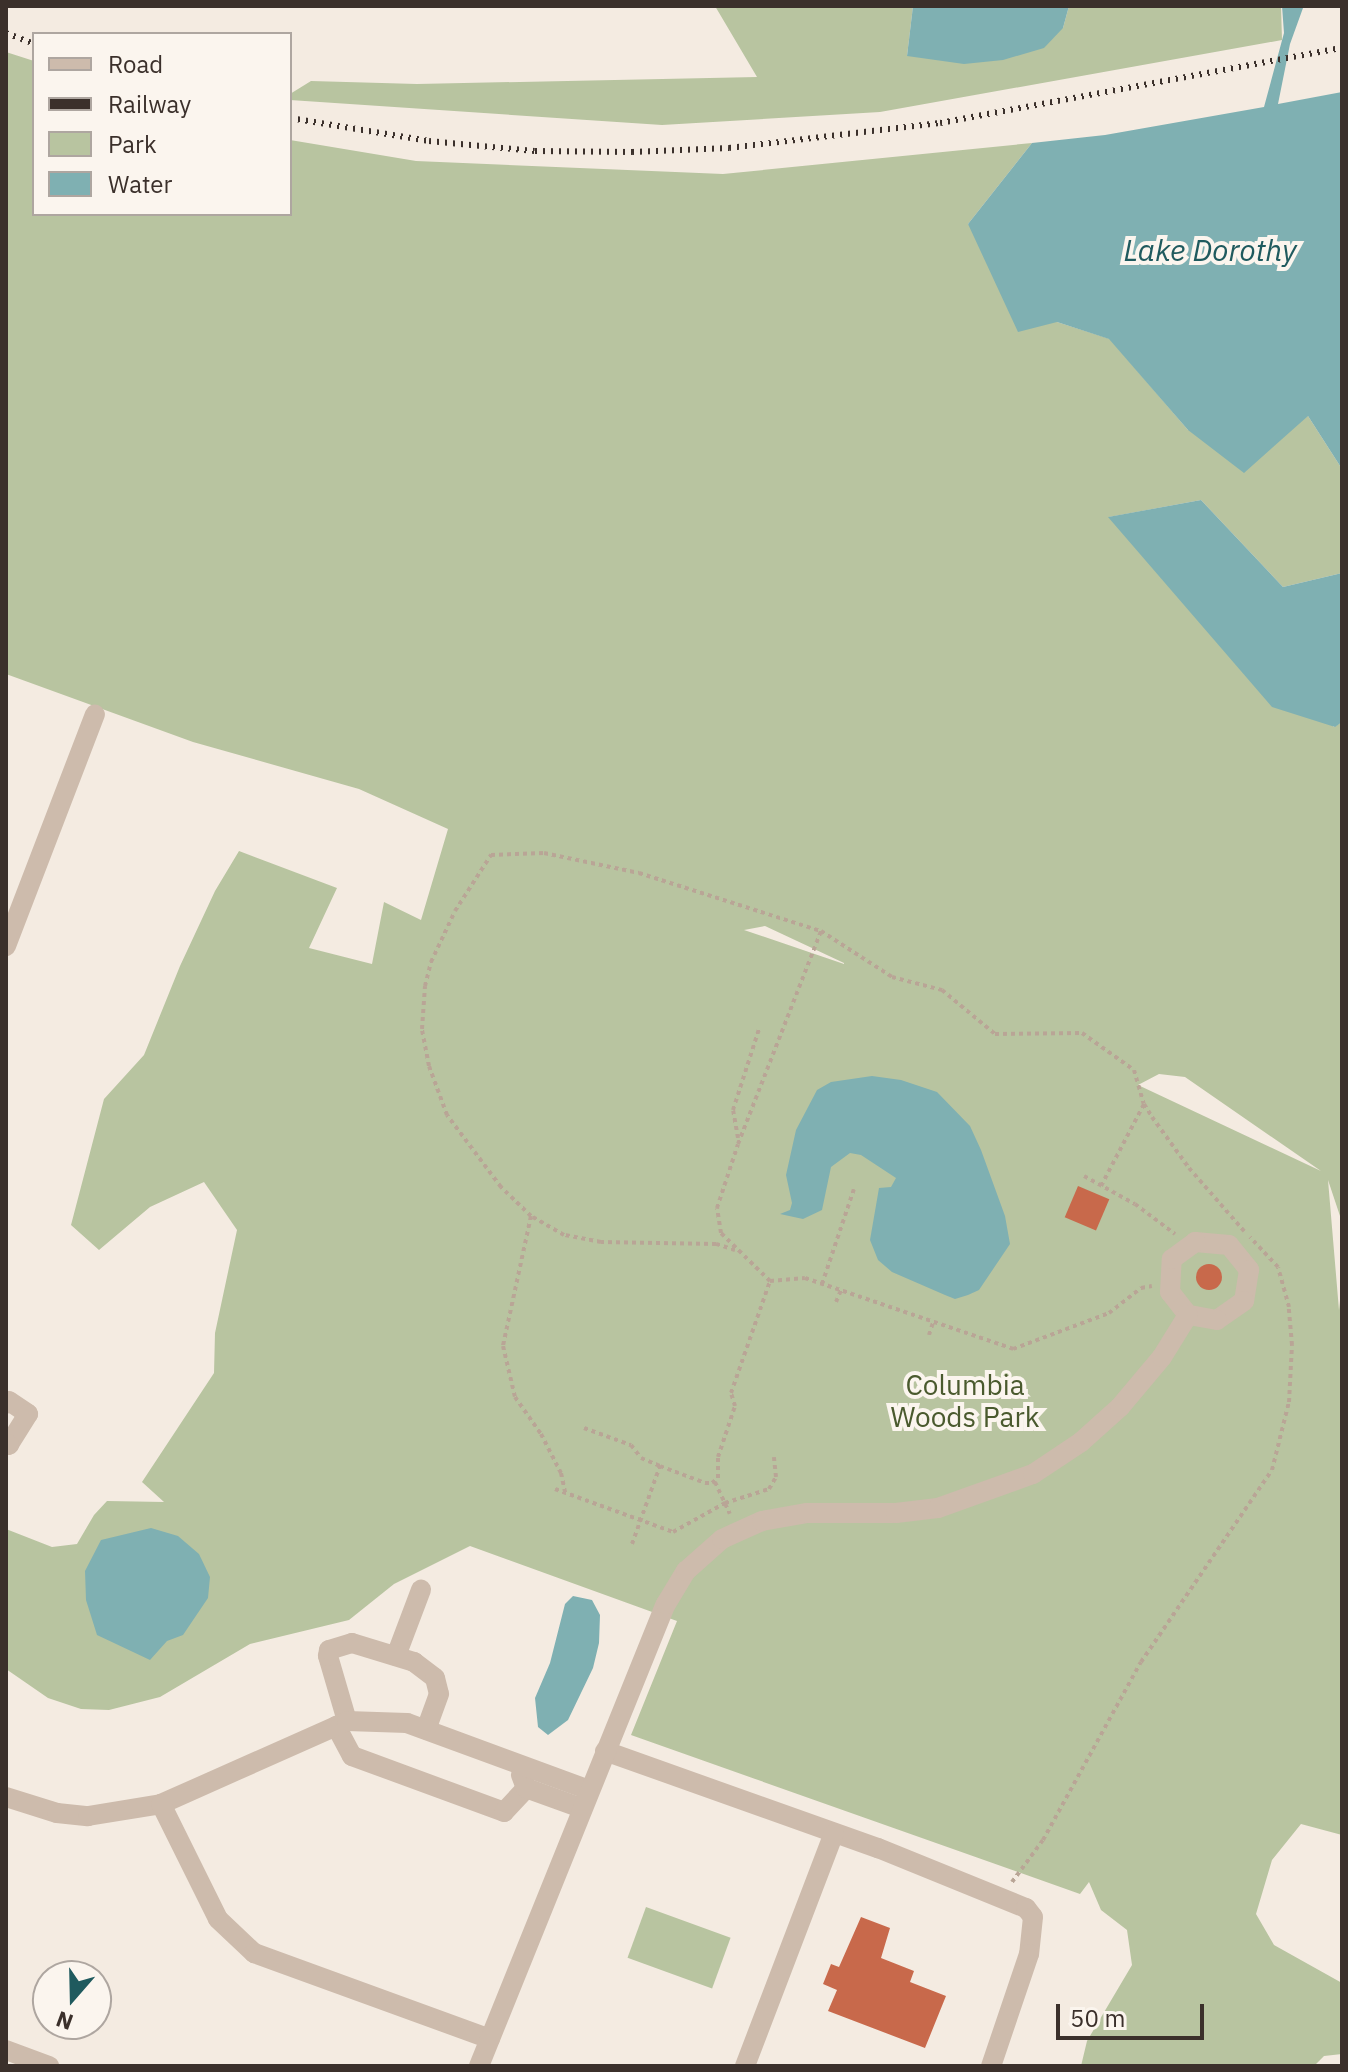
<!DOCTYPE html>
<html>
<head>
<meta charset="utf-8">
<style>
  body { margin:0 }
  #map { position:relative; width:1348px; height:2072px; overflow:hidden; background:#f4ebe1; font-family:"IBM Plex Sans",sans-serif }
  div>[style] { position:absolute }
  .green>* { inset:0; background:#b8c4a0; transform-origin:0 0 }
  .water>* { inset:0; background:#7fb0b2 }
  .building>* { inset:0; background:#c8694b; transform-origin:0 0 }
  .round { border-radius:50% }
  .path>* { height:4px; margin-top:-2px; transform-origin:0; background:repeating-linear-gradient(90deg,#b9a596 0 4px,transparent 0 8px) }
  .minor>* { height:20px; margin:-10px; padding:0 10px; transform-origin:10px; border-radius:10px; background:#cdbbac }
  .rail>* { height:6px; margin-top:-3px; transform-origin:0; background:repeating-linear-gradient(90deg,#3b302b 0 2px,transparent 0 8px) }
  span { translate:-50% -50%; white-space:nowrap; text-align:center; line-height:1.15; -webkit-text-stroke:8px #fbf5ee; paint-order:stroke }
  .park-label { font-size:28px; color:#4a5a2e }
  .water-label { font-size:30px; color:#1f5a5e; font-style:italic }
  .frame { position:absolute; inset:0; border:8px solid #3b302b; pointer-events:none }
  .legend { position:absolute; left:32px; top:32px; width:260px; height:184px; box-sizing:border-box; background:#fbf5ee; border:2px solid #aea6a0; margin:0; padding:10px 14px; list-style:none; font-size:24px; color:#3b302b }
  .legend li { display:flex; align-items:center; gap:16px; height:40px }
  .legend b { width:40px; border:2px solid #aea6a0 }
  .north { position:absolute; left:32px; top:1960px; width:80px; height:80px; box-sizing:border-box; background:#fbf5ee; border:2px solid #aea6a0; border-radius:50%; rotate:200deg; font-size:22px; font-weight:700; line-height:32px; text-align:center; color:#3b302b }
  .north::after { content:''; display:block; margin:auto; width:28px; height:36px; background:#1f5a5e; clip-path:polygon(50% 0,100% 100%,50% 72%,0 100%) }
  .scale { position:absolute; left:1056px; top:2004px; width:148px; height:36px; box-sizing:border-box; border:4px solid #3b302b; border-top:0; padding-left:10px; font-size:24px; line-height:28px; white-space:nowrap; color:#3b302b; -webkit-text-stroke:6px #fbf5ee; paint-order:stroke }
</style>
</head>
<body>
<div id="map">
  <div class="green">
    <i style="clip-path:polygon(715px 6px,913px 6px,907px 56px,1063px 28px,1069px 6px,1281px 6px,1282px 40px,880px 112px,662px 125px,290px 100px,290px 94px,311px 81px,417px 84px,757px 77px)"></i>
    <i style="clip-path:polygon(evenodd,6px 52px,34px 61px,34px 214px,290px 214px,290px 140px,416px 161px,723px 174px,1032px 143px,968px 224px,1057px 322px,1110px 339px,1188px 430px,1308px 416px,1342px 469px,1342px 573px,1283px 587px,1201px 500px,1109px 517px,1334px 727px,1342px 722px,1342px 1222px,1328px 1180px,1339px 1310px,1342px 1282px,1342px 1835px,1301px 1824px,1272px 1860px,1256px 1914px,1274px 1945px,1342px 1983px,1342px 2054px,1324px 2056px,1314px 2066px,1081px 2066px,1087px 2041px,1132px 1965px,1127px 1930px,1101px 1910px,1089px 1882px,1080px 1894px,631px 1735px,677px 1621px,470px 1546px,394px 1584px,349px 1620px,250px 1644px,160px 1697px,109px 1710px,81px 1709px,48px 1698px,6px 1669px,6px 1529px,52px 1547px,77px 1544px,94px 1515px,107px 1501px,164px 1502px,142px 1482px,214px 1373px,215px 1333px,237px 1230px,204px 1182px,150px 1207px,99px 1250px,71px 1225px,104px 1099px,144px 1055px,180px 966px,215px 891px,239px 851px,337px 888px,309px 948px,372px 964px,384px 902px,421px 920px,448px 829px,359px 789px,193px 742px,6px 674px,6px 52px,765px 926px,844px 963px,844px 964px,744px 930px,765px 926px,6px 52px,1159px 1074px,1185px 1077px,1321px 1171px,1138px 1085px,1159px 1074px)"></i>
    <i style="left:646px;top:1907px;width:90px;height:54px;rotate:20deg"></i>
  </div>
  <div class="water">
    <i style="clip-path:polygon(913px 6px,1069px 6px,1063px 28px,1044px 48px,1003px 60px,964px 64px,907px 56px)"></i>
    <i style="clip-path:polygon(1282px 6px,1309px 6px,1303px 8px,1290px 44px,1278px 104px,1342px 92px,1342px 469px,1308px 416px,1244px 473px,1188px 430px,1109px 339px,1057px 322px,1018px 332px,968px 224px,1032px 143px,1105px 135px,1264px 107px,1284px 33px)"></i>
    <i style="clip-path:polygon(1201px 500px,1283px 587px,1342px 573px,1342px 722px,1335px 727px,1272px 707px,1108px 517px)"></i>
    <i style="clip-path:polygon(872px 1076px,901px 1080px,937px 1092px,970px 1126px,981px 1150px,1005px 1216px,1010px 1244px,979px 1290px,968px 1295px,955px 1299px,945px 1295px,892px 1272px,878px 1260px,870px 1240px,879px 1188px,891px 1187px,896px 1178px,861px 1155px,850px 1153px,831px 1167px,822px 1210px,803px 1219px,780px 1214px,790px 1210px,792px 1203px,786px 1175px,796px 1130px,817px 1090px,831px 1082px)"></i>
    <i style="clip-path:polygon(151px 1528px,178px 1536px,199px 1554px,210px 1577px,208px 1598px,183px 1635px,167px 1641px,150px 1660px,97px 1635px,86px 1600px,85px 1571px,101px 1540px)"></i>
    <i style="clip-path:polygon(573px 1596px,592px 1600px,600px 1615px,599px 1643px,593px 1668px,568px 1720px,548px 1735px,538px 1727px,535px 1698px,550px 1663px,565px 1604px)"></i>
  </div>
  <div class="building">
    <i style="left:1078px;top:1186px;width:34px;height:34px;rotate:23deg"></i>
    <i class="round" style="left:1196px;top:1264px;width:26px;height:26px"></i>
    <i style="clip-path:polygon(861px 1917px,890px 1928px,881px 1958px,914px 1971px,910px 1982px,946px 1996px,925px 2048px,828px 2011px,837px 1990px,823px 1984px,831px 1964px,839px 1967px)"></i>
  </div>
  <div class="path">
    <i style="left:738px;top:1138px;width:28px;rotate:-100deg"></i>
    <i style="left:733px;top:1110px;width:85px;rotate:-72.2deg"></i>
    <i style="left:1084px;top:1176px;width:58px;rotate:28.8deg"></i>
    <i style="left:1135px;top:1204px;width:50px;rotate:36.9deg"></i>
    <i style="left:1101px;top:1186px;width:93px;rotate:-62.3deg"></i>
    <i style="left:531px;top:1216px;width:133px;rotate:102.2deg"></i>
    <i style="left:503px;top:1346px;width:52px;rotate:76.8deg"></i>
    <i style="left:515px;top:1397px;width:45px;rotate:54.9deg"></i>
    <i style="left:541px;top:1434px;width:44px;rotate:62.9deg"></i>
    <i style="left:561px;top:1473px;width:19px;rotate:78deg"></i>
    <i style="left:735px;top:1250px;width:20px;rotate:-162deg"></i>
    <i style="left:716px;top:1244px;width:115px;rotate:-179deg"></i>
    <i style="left:601px;top:1242px;width:38px;rotate:-169deg"></i>
    <i style="left:564px;top:1235px;width:38px;rotate:-150deg"></i>
    <i style="left:531px;top:1216px;width:42px;rotate:-136deg"></i>
    <i style="left:501px;top:1187px;width:90px;rotate:-126.9deg"></i>
    <i style="left:447px;top:1115px;width:52px;rotate:-110.2deg"></i>
    <i style="left:429px;top:1066px;width:38px;rotate:-101deg"></i>
    <i style="left:422px;top:1029px;width:43px;rotate:-86deg"></i>
    <i style="left:425px;top:986px;width:25px;rotate:-76deg"></i>
    <i style="left:431px;top:962px;width:56px;rotate:-64.8deg"></i>
    <i style="left:455px;top:911px;width:67px;rotate:-57.3deg"></i>
    <i style="left:491px;top:855px;width:53px;rotate:-2.2deg"></i>
    <i style="left:544px;top:853px;width:97px;rotate:11.9deg"></i>
    <i style="left:639px;top:873px;width:191px;rotate:17.7deg"></i>
    <i style="left:821px;top:931px;width:85px;rotate:32.9deg"></i>
    <i style="left:892px;top:977px;width:52px;rotate:14.6deg"></i>
    <i style="left:942px;top:990px;width:69px;rotate:39.7deg"></i>
    <i style="left:995px;top:1034px;width:87px;rotate:-0.7deg"></i>
    <i style="left:1082px;top:1033px;width:64px;rotate:35.4deg"></i>
    <i style="left:1134px;top:1070px;width:35px;rotate:74deg"></i>
    <i style="left:1144px;top:1104px;width:15px;rotate:58deg"></i>
    <i style="left:1152px;top:1117px;width:63px;rotate:54deg"></i>
    <i style="left:1189px;top:1168px;width:84px;rotate:48.9deg"></i>
    <i style="left:770px;top:1281px;width:35px;rotate:-5deg"></i>
    <i style="left:805px;top:1278px;width:220px;rotate:18.8deg"></i>
    <i style="left:1013px;top:1349px;width:103px;rotate:-20.6deg"></i>
    <i style="left:1109px;top:1313px;width:41px;rotate:-38deg"></i>
    <i style="left:1141px;top:1288px;width:11px;rotate:-10deg"></i>
    <i style="left:822px;top:1284px;width:100px;rotate:-71.4deg"></i>
    <i style="left:836px;top:1302px;width:13px;rotate:-67deg"></i>
    <i style="left:929px;top:1335px;width:13px;rotate:-72deg"></i>
    <i style="left:584px;top:1428px;width:50px;rotate:19.9deg"></i>
    <i style="left:631px;top:1445px;width:16px;rotate:52deg"></i>
    <i style="left:641px;top:1458px;width:21px;rotate:23deg"></i>
    <i style="left:660px;top:1466px;width:48px;rotate:20.7deg"></i>
    <i style="left:705px;top:1483px;width:7px"></i>
    <i style="left:712px;top:1483px;width:8px;rotate:-40deg"></i>
    <i style="left:718px;top:1478px;width:21px;rotate:-90deg"></i>
    <i style="left:718px;top:1457px;width:54px;rotate:-71.6deg"></i>
    <i style="left:735px;top:1406px;width:14px;rotate:-107deg"></i>
    <i style="left:731px;top:1393px;width:119px;rotate:-70.8deg"></i>
    <i style="left:770px;top:1281px;width:69px;rotate:-135.6deg"></i>
    <i style="left:721px;top:1233px;width:25px;rotate:-99deg"></i>
    <i style="left:717px;top:1208px;width:67px;rotate:-71.8deg"></i>
    <i style="left:738px;top:1144px;width:229px;rotate:-68.7deg"></i>
    <i style="left:715px;top:1482px;width:35px;rotate:65deg"></i>
    <i style="left:555px;top:1489px;width:126px;rotate:20deg"></i>
    <i style="left:673px;top:1532px;width:60px;rotate:-29.1deg"></i>
    <i style="left:725px;top:1503px;width:46px;rotate:-17.7deg"></i>
    <i style="left:769px;top:1489px;width:14px;rotate:-60deg"></i>
    <i style="left:776px;top:1477px;width:20px;rotate:-96deg"></i>
    <i style="left:632px;top:1544px;width:83px;rotate:-70.3deg"></i>
    <i style="left:1012px;top:1882px;width:52px;rotate:-53.6deg"></i>
    <i style="left:1043px;top:1840px;width:203px;rotate:-61.2deg"></i>
    <i style="left:1141px;top:1662px;width:232px;rotate:-55.7deg"></i>
    <i style="left:1272px;top:1470px;width:70px;rotate:-76deg"></i>
    <i style="left:1289px;top:1402px;width:57px;rotate:-87deg"></i>
    <i style="left:1292px;top:1345px;width:38px;rotate:-95deg"></i>
    <i style="left:1289px;top:1307px;width:41px;rotate:-105.4deg"></i>
    <i style="left:1278px;top:1267px;width:41px;rotate:-133deg"></i>
  </div>
  <div class="minor">
    <i style="left:6px;top:946px;width:248px;rotate:-69deg"></i>
    <i style="left:1195px;top:1242px;width:34px;rotate:5deg"></i>
    <i style="left:1229px;top:1245px;width:32px;rotate:51deg"></i>
    <i style="left:1249px;top:1270px;width:31px;rotate:99deg"></i>
    <i style="left:1244px;top:1301px;width:33px;rotate:145deg"></i>
    <i style="left:1217px;top:1320px;width:29px;rotate:-170deg"></i>
    <i style="left:1188px;top:1315px;width:29px;rotate:-128deg"></i>
    <i style="left:1170px;top:1292px;width:33px;rotate:-87deg"></i>
    <i style="left:1172px;top:1259px;width:29px;rotate:-36deg"></i>
    <i style="left:6px;top:1404px;width:4px;rotate:-45deg"></i>
    <i style="left:9px;top:1401px;width:23px;rotate:34deg"></i>
    <i style="left:28px;top:1414px;width:36px;rotate:122deg"></i>
    <i style="left:9px;top:1445px;width:4px;rotate:-146deg"></i>
    <i style="left:396px;top:1656px;width:71px;rotate:-69.3deg"></i>
    <i style="left:347px;top:1721px;width:68px;rotate:-106.3deg"></i>
    <i style="left:328px;top:1656px;width:6px;rotate:-81deg"></i>
    <i style="left:329px;top:1650px;width:24px;rotate:-17deg"></i>
    <i style="left:352px;top:1643px;width:65px;rotate:17deg"></i>
    <i style="left:414px;top:1662px;width:26px;rotate:37deg"></i>
    <i style="left:435px;top:1678px;width:16px;rotate:76deg"></i>
    <i style="left:439px;top:1694px;width:38px;rotate:110deg"></i>
    <i style="left:336px;top:1726px;width:34px;rotate:62deg"></i>
    <i style="left:352px;top:1756px;width:162px;rotate:20.2deg"></i>
    <i style="left:504px;top:1812px;width:33px;rotate:-47deg"></i>
    <i style="left:605px;top:1751px;width:290px;rotate:19.6deg"></i>
    <i style="left:878px;top:1848px;width:160px;rotate:22.1deg"></i>
    <i style="left:1026px;top:1908px;width:11px;rotate:52deg"></i>
    <i style="left:1033px;top:1917px;width:37px;rotate:96deg"></i>
    <i style="left:1029px;top:1954px;width:118px;rotate:108.7deg"></i>
    <i style="left:521px;top:1775px;width:14px;rotate:69deg"></i>
    <i style="left:526px;top:1788px;width:59px;rotate:20deg"></i>
    <i style="left:6px;top:1797px;width:53px;rotate:17.4deg"></i>
    <i style="left:57px;top:1813px;width:31px;rotate:6deg"></i>
    <i style="left:88px;top:1816px;width:74px;rotate:-9.3deg"></i>
    <i style="left:161px;top:1804px;width:204px;rotate:-24deg"></i>
    <i style="left:347px;top:1721px;width:60px;rotate:1.9deg"></i>
    <i style="left:407px;top:1723px;width:194px;rotate:20.2deg"></i>
    <i style="left:161px;top:1804px;width:128px;rotate:63.6deg"></i>
    <i style="left:218px;top:1919px;width:50px;rotate:43.4deg"></i>
    <i style="left:254px;top:1953px;width:251px;rotate:20deg"></i>
    <i style="left:6px;top:2050px;width:46px;rotate:20.4deg"></i>
    <i style="left:479px;top:2066px;width:498px;rotate:-68deg"></i>
    <i style="left:666px;top:1604px;width:39px;rotate:-59deg"></i>
    <i style="left:686px;top:1571px;width:48px;rotate:-41.6deg"></i>
    <i style="left:722px;top:1539px;width:44px;rotate:-24.2deg"></i>
    <i style="left:762px;top:1521px;width:46px;rotate:-10.1deg"></i>
    <i style="left:807px;top:1513px;width:89px"></i>
    <i style="left:896px;top:1513px;width:42px;rotate:-6.8deg"></i>
    <i style="left:938px;top:1508px;width:101px;rotate:-19.7deg"></i>
    <i style="left:1033px;top:1474px;width:58px;rotate:-33.7deg"></i>
    <i style="left:1081px;top:1442px;width:52px;rotate:-41.9deg"></i>
    <i style="left:1120px;top:1407px;width:65px;rotate:-50deg"></i>
    <i style="left:1162px;top:1357px;width:49px;rotate:-58.2deg"></i>
    <i style="left:745px;top:2066px;width:249px;rotate:-69.1deg"></i>
  </div>
  <div class="rail">
    <i style="left:6px;top:33px;width:30px;rotate:21deg"></i>
    <i style="left:290px;top:118px;width:141px;rotate:9.4deg"></i>
    <i style="left:429px;top:141px;width:106px;rotate:5.4deg"></i>
    <i style="left:535px;top:151px;width:97px;rotate:0.6deg"></i>
    <i style="left:632px;top:152px;width:97px;rotate:-2.4deg"></i>
    <i style="left:729px;top:148px;width:212px;rotate:-6.8deg"></i>
    <i style="left:940px;top:123px;width:409px;rotate:-10.6deg"></i>
  </div>
  <div class="park-label">
    <span style="left:965px;top:1401px">Columbia<br>Woods Park</span>
  </div>
  <div class="water-label">
    <span style="left:1210px;top:250px">Lake Dorothy</span>
  </div>
  <div class="frame"></div>
  <ul class="legend">
  <li><b style="height:10px;background:#cdbbac"></b>Road</li>
  <li><b style="height:10px;background:#3b302b"></b>Railway</li>
  <li><b style="height:22px;background:#b8c4a0"></b>Park</li>
  <li><b style="height:22px;background:#7fb0b2"></b>Water</li>
  </ul>
  <div class="north">N</div>
  <div class="scale">50 m</div>
</div>
</body>
</html>
